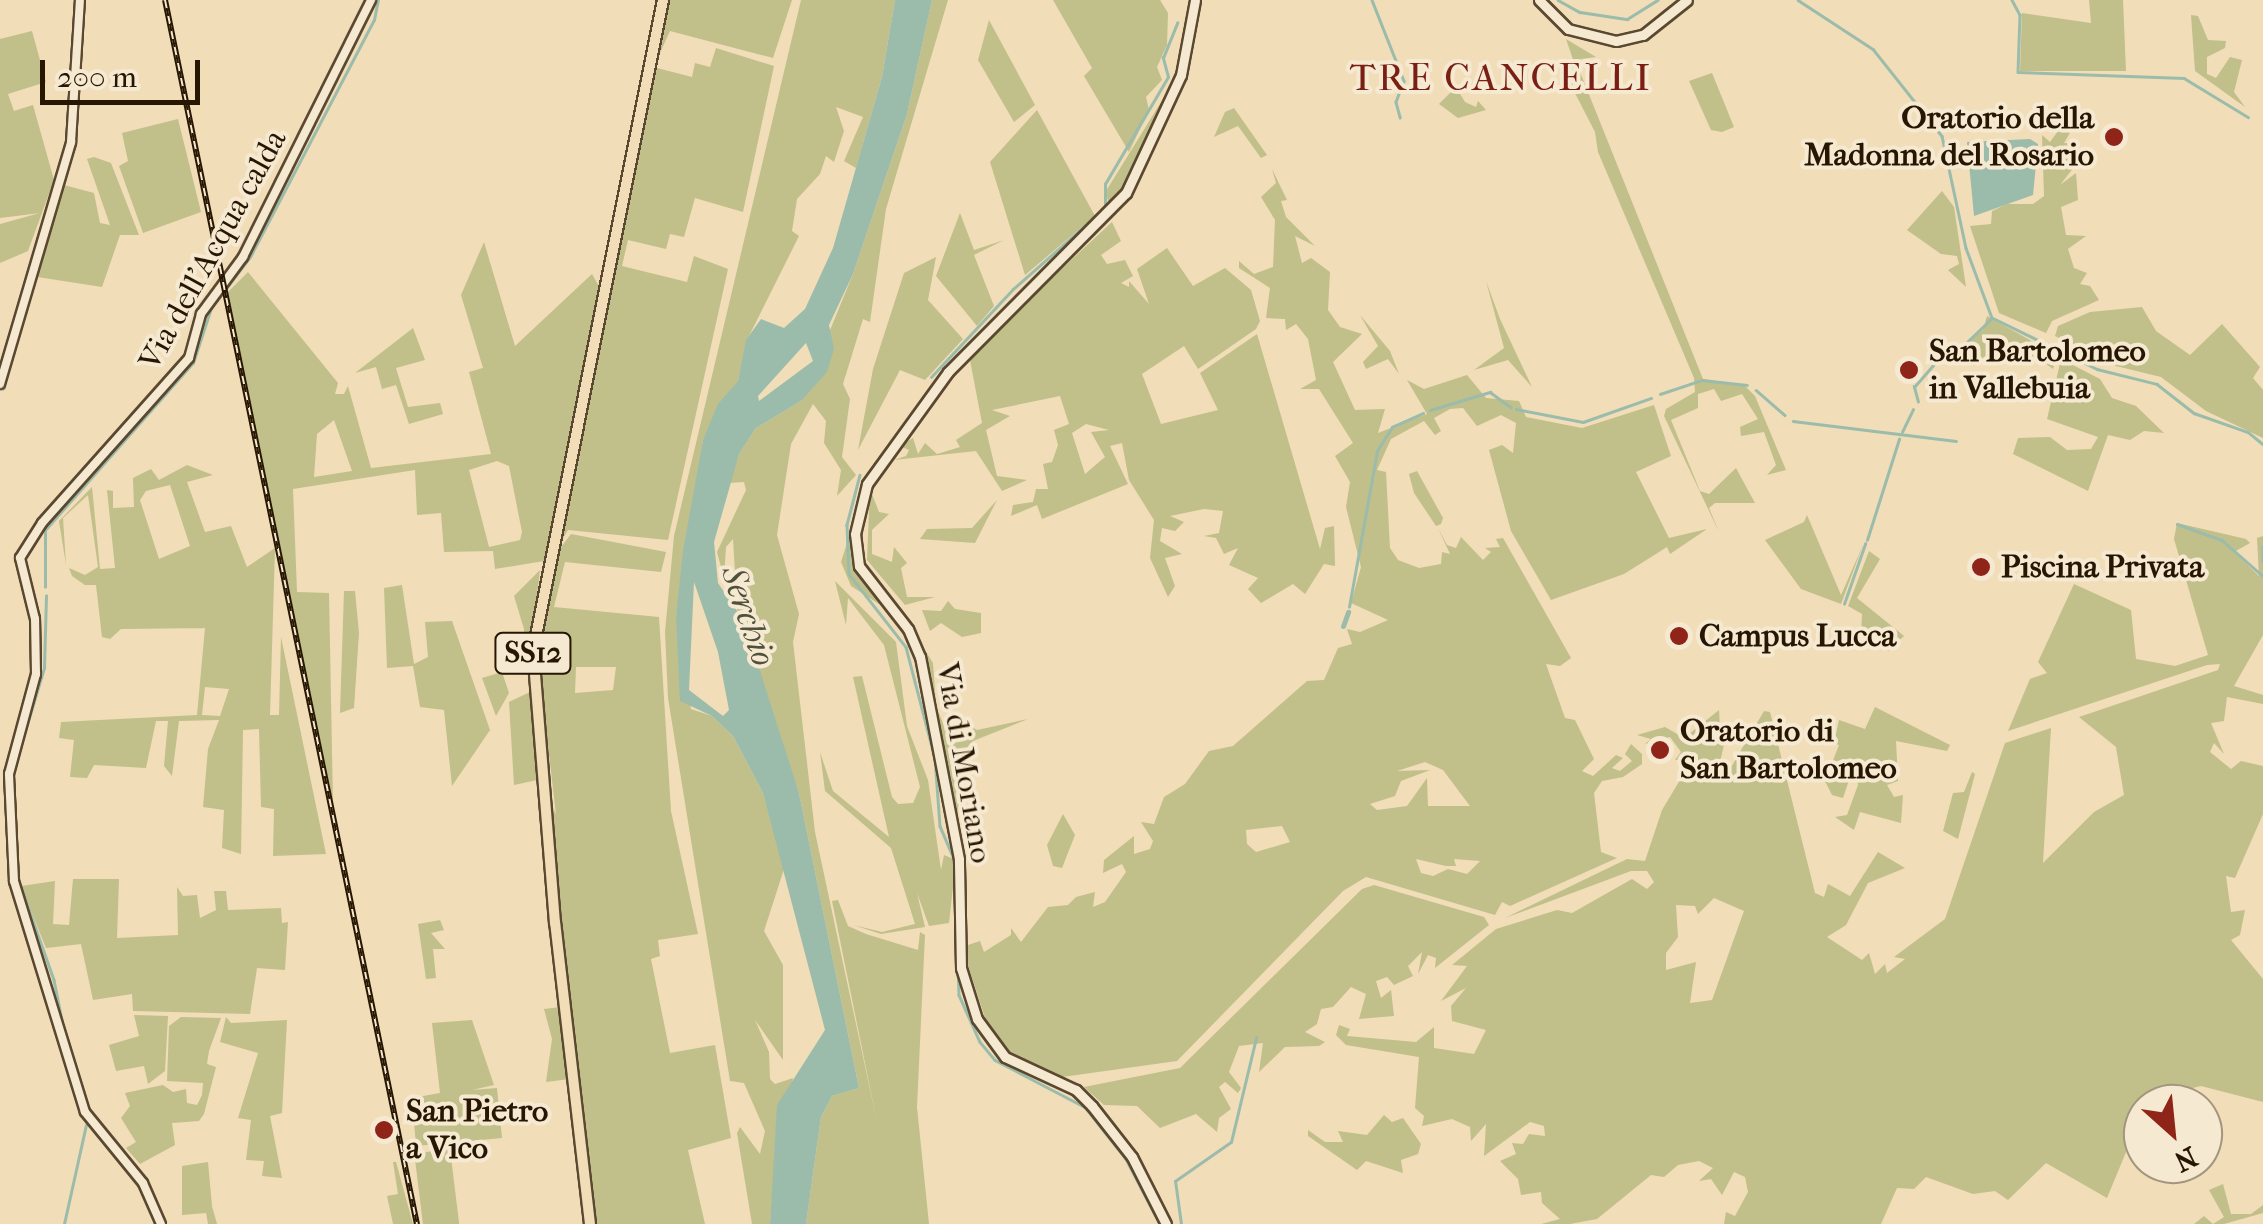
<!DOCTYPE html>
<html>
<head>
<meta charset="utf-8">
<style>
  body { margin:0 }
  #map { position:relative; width:2263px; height:1224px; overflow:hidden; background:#f1ddb8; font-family:"IM FELL French Canon",serif }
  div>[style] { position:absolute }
  .green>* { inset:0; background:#c1bf8a; transform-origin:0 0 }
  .water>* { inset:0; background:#9bbcab }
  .stream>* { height:2.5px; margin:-1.25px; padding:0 1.25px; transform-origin:1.25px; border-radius:1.25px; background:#9bbcab }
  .canal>* { height:5px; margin:-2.5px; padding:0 2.5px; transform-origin:2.5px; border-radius:2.5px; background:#9bbcab }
  .roads { filter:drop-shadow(2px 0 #5a4830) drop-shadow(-2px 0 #5a4830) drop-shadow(0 2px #5a4830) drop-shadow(0 -2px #5a4830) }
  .tertiary>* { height:8px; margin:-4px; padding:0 4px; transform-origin:4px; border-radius:4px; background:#f6e9d1 }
  .secondary>* { height:9px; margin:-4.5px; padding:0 4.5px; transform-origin:4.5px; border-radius:4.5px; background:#f6e9d1 }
  .primary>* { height:10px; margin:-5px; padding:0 5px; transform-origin:5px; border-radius:5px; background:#f1ddb8 }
  .rail>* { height:6px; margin-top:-3px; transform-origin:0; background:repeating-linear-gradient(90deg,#f6e9d1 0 8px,#271702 0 16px); box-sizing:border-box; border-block:2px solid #271702 }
  .dots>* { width:28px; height:28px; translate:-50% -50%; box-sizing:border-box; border:5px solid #f6e9d1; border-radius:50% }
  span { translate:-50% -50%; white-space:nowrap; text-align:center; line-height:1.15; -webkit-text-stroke:8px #f6e9d1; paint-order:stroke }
  .shield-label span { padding:2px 8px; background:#f6e9d1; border:2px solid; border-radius:8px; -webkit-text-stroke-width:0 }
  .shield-label { font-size:30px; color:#271702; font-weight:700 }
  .poi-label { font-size:32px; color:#271702; font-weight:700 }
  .right { translate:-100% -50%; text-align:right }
  .left { translate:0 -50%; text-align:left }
  .street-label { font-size:32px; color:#271702 }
  .water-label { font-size:35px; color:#50513d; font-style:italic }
  .quarter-label { font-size:38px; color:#7a1f14; letter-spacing:2.5px }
  .north { position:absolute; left:2123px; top:1084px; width:100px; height:100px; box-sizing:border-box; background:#f6e9d1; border:2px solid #a3957e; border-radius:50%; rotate:153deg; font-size:28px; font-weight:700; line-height:40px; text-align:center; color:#271702 }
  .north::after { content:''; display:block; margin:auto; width:35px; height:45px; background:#8f2418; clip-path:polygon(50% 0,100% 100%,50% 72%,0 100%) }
  .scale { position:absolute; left:40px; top:60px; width:160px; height:45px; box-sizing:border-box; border:5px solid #271702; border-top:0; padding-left:12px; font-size:30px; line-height:35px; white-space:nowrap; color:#271702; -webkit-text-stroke:8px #f6e9d1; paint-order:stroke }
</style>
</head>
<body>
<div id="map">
  <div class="green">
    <i style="clip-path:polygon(666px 0,792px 0,773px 58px,670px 31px,650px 75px)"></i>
    <i style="clip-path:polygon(801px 0,895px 0,882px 77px,856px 168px,844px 161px,863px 117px,836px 107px,844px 131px,834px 162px,826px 156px,820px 174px,797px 199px,792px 231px,799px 236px,747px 340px,738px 381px,703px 440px,676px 617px,691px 709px,712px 716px,733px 736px,763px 793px,784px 869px,764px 931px,783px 965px,783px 1060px,755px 1020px,769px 1052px,770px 1079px,775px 1084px,793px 1078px,775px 1159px,770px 1224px,752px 1224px,737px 1133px,740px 1127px,760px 1154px,765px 1131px,744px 1083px,730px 1081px,668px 698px,665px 632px,674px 536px)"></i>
    <i style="clip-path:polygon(932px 0,948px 0,886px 209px,870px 322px,863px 319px,843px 384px,850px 399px,842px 457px,856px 475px,837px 496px,841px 470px,824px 443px,826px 421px,813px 404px,791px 444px,777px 535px,799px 614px,793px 642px,815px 832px,877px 1122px,832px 901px,838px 900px,848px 926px,866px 934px,918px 950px,920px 932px,925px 935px,917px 1107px,929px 1224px,806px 1224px,821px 1117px,832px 1096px,859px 1088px,799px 793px,738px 622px,733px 539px,726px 547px,724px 578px,717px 552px,746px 490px,744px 482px,729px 483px,739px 454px,756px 428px,801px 401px,853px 274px,907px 114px)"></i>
    <i style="clip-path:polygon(1053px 0,1160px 0,1168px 13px,1167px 45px,1157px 67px,1162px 80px,1146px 97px,1149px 110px,1129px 152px,1084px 76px,1092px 68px)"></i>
    <i style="clip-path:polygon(2089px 0,2123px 0,2126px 71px,2020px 71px,2022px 13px,2091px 23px)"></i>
    <i style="clip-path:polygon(2191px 15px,2198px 16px,2208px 40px,2226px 41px,2225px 48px,2207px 57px,2207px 74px,2216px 78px,2230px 57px,2242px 60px,2234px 92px,2245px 107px,2195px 71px)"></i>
    <i style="clip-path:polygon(989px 20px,1035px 105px,1014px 122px,978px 60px)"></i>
    <i style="clip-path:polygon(32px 31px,46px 82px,8px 94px,14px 111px,33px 105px,54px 180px,28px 251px,0 263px,0 224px,40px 213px,0 218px,0 39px)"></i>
    <i style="clip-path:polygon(1566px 39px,1596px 57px,1581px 59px,1580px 72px,1703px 379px,1744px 385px,1755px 396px,1786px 470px,1767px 475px,1776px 465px,1764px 432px,1741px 436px,1740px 427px,1758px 419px,1742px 394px,1721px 401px,1714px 389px,1698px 394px,1698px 408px,1671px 420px,1700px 491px,1709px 494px,1736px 468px,1755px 503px,1715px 503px,1709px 508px,1719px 532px,1664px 416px,1666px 409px,1695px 392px,1694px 378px,1598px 152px,1595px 132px,1561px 66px,1578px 74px)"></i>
    <i style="clip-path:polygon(716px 48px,774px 66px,743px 212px,695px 198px,684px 237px,670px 234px,666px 249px,628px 240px,622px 266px,687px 282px,694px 256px,728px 269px,668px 540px,568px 530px,551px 559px,647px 95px,657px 68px,692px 77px,695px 63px,710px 67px)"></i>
    <i style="clip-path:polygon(1712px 73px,1734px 127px,1722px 132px,1711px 130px,1689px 81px)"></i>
    <i style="clip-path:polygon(1171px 86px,1124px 189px,1109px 207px,1106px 191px)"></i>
    <i style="clip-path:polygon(1456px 87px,1465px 102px,1476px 107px,1478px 101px,1486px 110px,1458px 118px,1439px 104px)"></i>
    <i style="clip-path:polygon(1234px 108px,1267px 155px,1261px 158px,1238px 126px,1214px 137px,1225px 112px)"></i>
    <i style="clip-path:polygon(1037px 110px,1095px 216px,1025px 275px,990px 162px)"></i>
    <i style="clip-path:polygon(2069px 116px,2079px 117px,2064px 143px,2077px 144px,2082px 157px,2060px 185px,2076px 173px,2078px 200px,2061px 207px,2066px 235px,2086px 236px,2068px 249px,2074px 268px,2087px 273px,2080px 284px,2090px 286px,2099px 300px,2052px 321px,2046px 333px,1999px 313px,1970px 226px,1991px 224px,1992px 211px,2007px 204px,2033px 204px,2044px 196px,2042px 135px,2050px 142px)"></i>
    <i style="clip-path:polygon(178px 119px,201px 212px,143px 233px,119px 166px,128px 161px,122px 133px)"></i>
    <i style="clip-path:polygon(94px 157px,111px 163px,139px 235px,120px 235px,102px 287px,31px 276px,64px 185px,94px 193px,100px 223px,110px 225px,87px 159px)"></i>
    <i style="clip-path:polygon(evenodd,1272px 169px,1287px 200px,1281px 201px,1286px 217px,1315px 246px,1295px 236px,1302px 263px,1311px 258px,1330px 272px,1328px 310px,1340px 327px,1362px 334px,1333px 362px,1355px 410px,1385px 409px,1378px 433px,1427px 414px,1407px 380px,1424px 389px,1467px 375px,1486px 398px,1519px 401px,1526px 417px,1582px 428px,1654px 405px,1671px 456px,1636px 472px,1669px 538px,1707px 529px,1670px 554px,1667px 547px,1624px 574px,1551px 600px,1511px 531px,1489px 450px,1502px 445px,1513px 453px,1516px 423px,1501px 415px,1477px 426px,1463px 408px,1450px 409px,1434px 418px,1441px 431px,1435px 435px,1424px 421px,1391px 439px,1377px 470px,1386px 472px,1390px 548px,1398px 560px,1419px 568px,1441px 564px,1442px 552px,1450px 554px,1438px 528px,1447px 545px,1456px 548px,1461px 537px,1483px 560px,1491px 552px,1485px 548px,1500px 547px,1496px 539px,1503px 538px,1571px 658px,1560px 666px,1546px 664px,1565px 718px,1575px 720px,1594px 759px,1582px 771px,1593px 776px,1616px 755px,1623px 758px,1612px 768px,1620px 771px,1632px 761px,1625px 754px,1631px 744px,1642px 754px,1642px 764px,1623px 777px,1602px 781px,1594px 793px,1601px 852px,1617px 858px,1510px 906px,1502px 902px,1495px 915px,1366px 877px,1343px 891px,1177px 1061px,1062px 1077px,1019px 1060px,990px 1033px,962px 947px,980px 941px,984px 952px,1011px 935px,1011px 928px,1021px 942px,1048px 907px,1068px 905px,1076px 897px,1095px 892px,1093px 907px,1105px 902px,1126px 872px,1122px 864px,1103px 873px,1104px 860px,1134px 836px,1134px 854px,1150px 849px,1153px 841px,1141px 822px,1154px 824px,1164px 797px,1185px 784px,1209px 751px,1233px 746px,1307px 681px,1324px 680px,1338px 648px,1352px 644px,1347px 629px,1360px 632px,1388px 620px,1351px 603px,1361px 567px,1346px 507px,1350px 482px,1335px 456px,1353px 443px,1319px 389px,1300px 389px,1316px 380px,1308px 339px,1296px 324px,1286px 330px,1285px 319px,1266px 318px,1270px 288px,1239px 268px,1239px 261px,1254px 274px,1273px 267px,1275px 220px,1261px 197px,1276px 183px,1272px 169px,1425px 762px,1443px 770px,1470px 806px,1428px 806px,1427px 778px,1407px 806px,1377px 810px,1370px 804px,1395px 796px,1401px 781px,1430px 770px,1397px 771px,1425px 762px,1272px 169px,1282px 826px,1290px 842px,1256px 852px,1247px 844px,1246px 830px,1282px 826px,1272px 169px,1416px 859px,1446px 866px,1456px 866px,1454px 859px,1480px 861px,1467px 874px,1448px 869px,1433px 876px,1421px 873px,1416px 859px)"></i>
    <i style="clip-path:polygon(1942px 191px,1954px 207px,1966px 287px,1948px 270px,1959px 264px,1957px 256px,1941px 254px,1907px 230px)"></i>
    <i style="clip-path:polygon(960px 213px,974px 250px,1004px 240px,974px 255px,994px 306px,977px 326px,936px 276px)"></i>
    <i style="clip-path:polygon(evenodd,1112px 222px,1121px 241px,1101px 255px,1107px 264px,1125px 260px,1133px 276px,1121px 283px,1129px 287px,1129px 281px,1149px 304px,1137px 269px,1167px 248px,1193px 286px,1225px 268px,1251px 290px,1260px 321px,1256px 329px,1198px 369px,1184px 346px,1142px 374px,1161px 424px,1218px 410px,1200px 373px,1257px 334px,1320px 549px,1325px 528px,1334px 526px,1335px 566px,1324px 564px,1305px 594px,1293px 584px,1261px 603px,1248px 589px,1258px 578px,1229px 565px,1238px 548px,1224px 554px,1216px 538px,1204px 536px,1219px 533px,1223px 511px,1204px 509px,1170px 516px,1184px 522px,1175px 531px,1162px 528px,1160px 541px,1182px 554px,1165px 558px,1175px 586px,1168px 597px,1150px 558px,1154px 520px,1129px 480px,1122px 443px,1110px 446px,1128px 484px,1042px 519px,1037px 505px,1011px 516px,1013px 505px,1033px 502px,1036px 489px,1048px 489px,1043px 464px,1052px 462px,1058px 445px,1054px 430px,1069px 424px,1060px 396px,992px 410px,1010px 416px,986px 430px,997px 476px,1027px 480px,1002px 491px,976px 451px,894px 460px,906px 456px,909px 450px,900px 446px,913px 438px,918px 454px,925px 443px,937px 454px,960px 447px,956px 440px,982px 423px,969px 355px,1112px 222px,1086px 424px,1109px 430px,1091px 432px,1105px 457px,1085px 474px,1072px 433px,1086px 424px)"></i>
    <i style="clip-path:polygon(evenodd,484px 242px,515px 346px,592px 274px,600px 288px,544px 561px,495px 569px,493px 551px,444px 552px,441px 513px,417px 515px,415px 470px,293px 489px,297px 592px,329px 593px,333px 804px,227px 293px,248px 272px,338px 383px,335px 394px,344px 394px,348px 386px,371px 468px,491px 454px,469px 372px,483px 368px,461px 295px,484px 242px,334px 420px,352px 471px,314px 477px,317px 434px,334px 420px,484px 242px,497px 461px,509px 466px,522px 532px,520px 540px,489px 547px,469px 470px,497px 461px)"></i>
    <i style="clip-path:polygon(936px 257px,928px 300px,963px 339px,925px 380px,900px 370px,858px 450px,873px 369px,904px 273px)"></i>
    <i style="clip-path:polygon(1486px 281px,1500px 319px,1532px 387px,1508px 360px,1474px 370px,1504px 348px)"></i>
    <i style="clip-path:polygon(2142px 307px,2156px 331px,2190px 355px,2222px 324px,2260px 367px,2253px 378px,2263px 390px,2263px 438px,2206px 411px,2161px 377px,2116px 366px,2055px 336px,2058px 326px,2090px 312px)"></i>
    <i style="clip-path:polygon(1360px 315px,1390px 351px,1399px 374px,1388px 359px,1366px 369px,1363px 362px,1378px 346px)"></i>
    <i style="clip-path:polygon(1987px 316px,2057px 355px,2053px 369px,2039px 359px,2025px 364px,1997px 342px,1998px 355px,1974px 366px,1951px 355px,1983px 330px)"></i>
    <i style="clip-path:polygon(413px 328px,425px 360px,396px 368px,408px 407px,440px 403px,443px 414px,409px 424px,396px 385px,382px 389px,376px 367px,355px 373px)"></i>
    <i style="clip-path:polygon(2061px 359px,2100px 379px,2112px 398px,2136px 406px,2164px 433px,2144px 431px,2130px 440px,2108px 435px,2088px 491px,2013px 454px,2018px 438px,2050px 437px,2067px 450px,2091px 449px,2098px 437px,2047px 419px)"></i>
    <i style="clip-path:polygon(evenodd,187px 465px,213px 475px,187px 482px,205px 532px,231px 526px,247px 567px,275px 548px,270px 715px,279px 715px,281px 637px,326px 854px,273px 856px,274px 809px,261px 807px,259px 729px,243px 730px,241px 854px,222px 848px,224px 810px,203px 807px,208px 749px,219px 720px,179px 721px,172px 776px,164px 766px,168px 721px,156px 721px,146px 768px,94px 765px,87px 778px,70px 777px,74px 740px,59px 738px,61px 722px,197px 715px,205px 628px,121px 629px,110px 639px,102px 637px,96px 585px,85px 585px,72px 576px,69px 568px,85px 575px,98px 567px,88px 495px,63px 518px,66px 565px,59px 521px,92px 487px,100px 569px,115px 568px,107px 490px,113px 491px,113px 508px,134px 507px,133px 478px,151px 469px,159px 480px,187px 465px,170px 485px,190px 546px,159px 559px,140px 500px,146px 491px,170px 485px,187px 465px,205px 687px,229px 689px,220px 716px,202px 715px,205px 687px)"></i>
    <i style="clip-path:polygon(1417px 471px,1443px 518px,1441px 524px,1436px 526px,1414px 493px,1409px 474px)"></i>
    <i style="clip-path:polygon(870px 489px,879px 512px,889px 514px,872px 530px,872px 554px,892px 562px,894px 547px,907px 563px,901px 568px,907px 597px,935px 597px,905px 605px,867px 560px)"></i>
    <i style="clip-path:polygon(997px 500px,975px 543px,920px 539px,927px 529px,972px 528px)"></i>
    <i style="clip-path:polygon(1807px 515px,1841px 595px,1863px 545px,1841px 604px,1801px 589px,1765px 540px,1804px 522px)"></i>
    <i style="clip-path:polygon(evenodd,2177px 523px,2246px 539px,2250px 543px,2234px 552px,2259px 576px,2257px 538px,2263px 536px,2263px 635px,2234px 686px,2263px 695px,2263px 704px,2227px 697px,2224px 721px,2211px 723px,2224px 754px,2214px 743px,2210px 752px,2231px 769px,2241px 761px,2263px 766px,2263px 814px,2235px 878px,2226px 876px,2231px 912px,2245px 910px,2240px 935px,2231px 940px,2263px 979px,2263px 1102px,2201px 1086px,2148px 1099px,2107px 1198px,2046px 1163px,2008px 1200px,1995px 1191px,1973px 1194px,1926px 1177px,1914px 1189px,1897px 1188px,1881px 1224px,1724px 1224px,1726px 1212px,1735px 1216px,1748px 1192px,1745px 1177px,1734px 1172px,1722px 1195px,1711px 1179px,1699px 1181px,1713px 1168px,1699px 1161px,1678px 1165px,1664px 1177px,1651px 1175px,1597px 1219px,1570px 1224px,1541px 1224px,1560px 1219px,1542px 1203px,1541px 1192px,1521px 1195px,1518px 1179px,1500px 1161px,1516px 1154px,1512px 1143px,1523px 1144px,1529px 1134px,1545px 1136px,1544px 1126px,1530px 1122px,1484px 1156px,1486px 1124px,1471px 1141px,1470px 1127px,1452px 1119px,1422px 1126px,1424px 1116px,1415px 1108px,1419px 1057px,1346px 1045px,1336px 1035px,1339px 1025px,1350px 1029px,1347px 1036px,1416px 1042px,1434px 1027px,1434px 1048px,1474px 1054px,1486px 1030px,1452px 1021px,1451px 1006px,1466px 988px,1441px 1001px,1467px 966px,1452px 965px,1496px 929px,1557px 910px,1572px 913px,1632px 879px,1647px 889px,1654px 882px,1647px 871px,1631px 871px,1505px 918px,1627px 859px,1645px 861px,1662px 810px,1686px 770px,1683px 760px,1675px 760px,1681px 752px,1670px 737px,1645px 744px,1651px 739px,1637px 735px,1665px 727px,1684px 738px,1719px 710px,1720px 728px,1707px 734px,1713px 742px,1726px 736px,1716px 780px,1726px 776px,1764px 711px,1770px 712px,1815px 893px,1824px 897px,1828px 884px,1850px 896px,1878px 852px,1905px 868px,1868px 883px,1846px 925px,1827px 937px,1862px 960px,1869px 953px,1875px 974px,1885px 964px,1887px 973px,1905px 959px,1894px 957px,1945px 919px,2005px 743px,2051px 728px,2043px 863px,2094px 812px,2124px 795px,2116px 747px,2079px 717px,2218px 670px,2220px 664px,2207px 665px,2008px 731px,2030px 679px,2047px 673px,2038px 662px,2074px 584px,2131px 610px,2136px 659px,2175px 666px,2208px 655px,2174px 539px,2177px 523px,1714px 898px,1744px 911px,1712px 1000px,1690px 1003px,1696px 962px,1666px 970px,1666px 953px,1678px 937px,1676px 905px,1695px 906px,1698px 914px,1714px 898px)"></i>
    <i style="clip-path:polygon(evenodd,571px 534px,666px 552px,661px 572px,565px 562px,554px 607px,659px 617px,671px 811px,698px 934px,658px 940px,660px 956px,651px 959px,670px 1053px,715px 1045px,731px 1138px,688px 1150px,705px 1224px,594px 1224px,544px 782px,556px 815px,537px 650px,558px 551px,571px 534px,616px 667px,613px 690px,575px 693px,576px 667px,616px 667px)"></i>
    <i style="clip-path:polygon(849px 537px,857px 567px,882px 606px,851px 586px,841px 562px)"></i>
    <i style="clip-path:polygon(1869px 551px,1880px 559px,1857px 598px,1904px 636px,1888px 651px,1869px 634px,1861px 638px,1862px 614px,1848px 606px)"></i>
    <i style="clip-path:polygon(540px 570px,529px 664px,524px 664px,524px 629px,514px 596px)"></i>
    <i style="clip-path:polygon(835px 581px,896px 642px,907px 726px,928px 780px,941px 870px,944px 855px,956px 860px,949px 923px,929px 926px,917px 893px,925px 927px,881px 934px,853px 925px,882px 932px,915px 924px,891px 848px,825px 791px,820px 752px,833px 791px,889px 837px,853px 677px,862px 676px,892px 797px,898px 804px,913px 803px,920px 787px,884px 645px,848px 598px,846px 625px)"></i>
    <i style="clip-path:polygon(402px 585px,414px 664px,428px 657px,425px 622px,452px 621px,490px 730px,452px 786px,444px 710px,420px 707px,413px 666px,387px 668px,384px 588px)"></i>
    <i style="clip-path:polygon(344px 591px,355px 591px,359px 633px,354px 708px,340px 713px)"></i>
    <i style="clip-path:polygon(948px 601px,955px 609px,981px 613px,981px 633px,962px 637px,941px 623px,930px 631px,922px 610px,941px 611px)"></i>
    <i style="clip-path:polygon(923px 647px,933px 663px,936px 706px,945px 728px,952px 715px,977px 730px,1028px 719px,973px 741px,955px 761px,963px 775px,957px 819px)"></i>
    <i style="clip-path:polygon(502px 672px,509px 693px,496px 716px,482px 678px)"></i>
    <i style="clip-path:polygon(530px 692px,537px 780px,514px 785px,509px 702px)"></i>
    <i style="clip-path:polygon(1875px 707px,1950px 745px,1947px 751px,1896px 741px,1898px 781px,1887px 785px,1894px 797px,1903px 795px,1901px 823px,1860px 812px,1854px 830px,1835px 817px,1847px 815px,1858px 785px,1855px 762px,1843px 798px,1832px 795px,1825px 781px,1839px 745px,1834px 743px,1839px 720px,1865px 729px)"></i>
    <i style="clip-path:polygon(1972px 772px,1975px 774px,1958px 839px,1943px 831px,1953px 793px,1964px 792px)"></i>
    <i style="clip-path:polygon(1063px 814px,1075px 835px,1062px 868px,1053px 866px,1047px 845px)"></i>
    <i style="clip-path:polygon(73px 879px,119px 879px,117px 938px,178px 935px,177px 887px,183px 896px,197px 895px,200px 918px,216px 910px,214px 891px,226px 891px,228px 910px,281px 908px,282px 923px,288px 922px,285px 970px,257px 968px,250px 1014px,133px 1011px,132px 994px,93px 1000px,81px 944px,46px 948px,21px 886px,55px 881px,53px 924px,69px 925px)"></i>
    <i style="clip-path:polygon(1374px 885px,1484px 917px,1489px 925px,1435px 968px,1436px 958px,1428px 955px,1418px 974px,1422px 952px,1408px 966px,1413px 976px,1394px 985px,1387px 977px,1376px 981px,1381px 998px,1391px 990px,1394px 1016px,1359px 1019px,1366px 994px,1351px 987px,1333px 1007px,1321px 1009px,1317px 1024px,1305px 1032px,1325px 1042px,1319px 1046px,1285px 1047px,1259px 1072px,1263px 1043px,1239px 1046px,1229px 1072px,1241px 1088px,1238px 1093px,1225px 1082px,1219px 1087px,1231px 1109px,1219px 1118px,1217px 1132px,1196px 1114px,1160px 1128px,1137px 1106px,1104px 1105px,1084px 1087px,1180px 1068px,1362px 889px)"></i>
    <i style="clip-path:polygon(440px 920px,444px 930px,431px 933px,445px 949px,433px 949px,436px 978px,426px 979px,418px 924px)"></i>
    <i style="clip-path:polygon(561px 1007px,570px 1079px,546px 1082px,552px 1039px,544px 1009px)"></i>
    <i style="clip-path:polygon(134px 1015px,168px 1016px,165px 1071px,148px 1084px,144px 1066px,116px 1071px,109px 1045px,139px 1036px)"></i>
    <i style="clip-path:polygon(181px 1017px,221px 1018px,209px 1051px,207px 1064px,216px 1067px,204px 1114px,199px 1121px,172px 1123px,175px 1145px,140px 1164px,126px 1148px,136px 1142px,121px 1118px,130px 1106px,125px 1093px,163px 1085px,173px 1092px,186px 1089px,187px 1103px,197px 1105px,202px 1095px,203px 1083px,167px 1081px,169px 1026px)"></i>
    <i style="clip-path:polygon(226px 1017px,231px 1023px,287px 1020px,282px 1113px,270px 1116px,282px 1178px,262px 1176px,264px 1161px,246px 1160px,251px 1120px,238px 1118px,258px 1053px,220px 1042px)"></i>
    <i style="clip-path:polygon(472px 1020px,494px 1085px,472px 1090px,497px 1088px,502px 1138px,416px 1146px,412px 1098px,440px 1093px,432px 1023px)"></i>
    <i style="clip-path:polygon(1384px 1115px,1392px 1122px,1403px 1118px,1421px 1144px,1418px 1154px,1401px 1160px,1403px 1173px,1366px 1161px,1357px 1170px,1308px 1136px,1308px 1130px,1325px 1142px,1343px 1142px,1338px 1131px,1367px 1135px)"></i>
    <i style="left:450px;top:1149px;width:76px;height:36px;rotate:83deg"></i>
    <i style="clip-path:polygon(208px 1162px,212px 1206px,217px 1224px,208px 1224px,206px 1213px,182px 1215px,182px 1166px)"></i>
    <i style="clip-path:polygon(393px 1162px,396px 1162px,413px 1224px,393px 1224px,387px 1196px,398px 1194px)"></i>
    <i style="clip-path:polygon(2223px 1184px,2231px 1214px,2251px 1214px,2263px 1205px,2263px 1213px,2224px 1224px,2194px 1224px,2204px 1216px,2213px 1224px,2224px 1217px,2209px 1190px)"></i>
  </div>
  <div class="water">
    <i style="clip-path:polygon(evenodd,895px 0,932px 0,907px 114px,853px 274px,829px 325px,834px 349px,827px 372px,801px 401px,756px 428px,739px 454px,714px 542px,718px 583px,744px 621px,799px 793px,859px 1088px,832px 1096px,821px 1117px,806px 1224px,770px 1224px,777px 1105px,825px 1030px,763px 793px,733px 736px,712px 716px,680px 701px,676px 617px,683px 551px,703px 440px,718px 404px,738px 381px,746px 340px,761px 319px,784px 328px,805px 309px,833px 248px,882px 77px,895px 0,806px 343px,813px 361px,759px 401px,758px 396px,806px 343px,895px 0,694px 582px,718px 652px,729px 710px,723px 716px,689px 690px,694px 582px)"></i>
    <i style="clip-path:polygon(2030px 139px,2038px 144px,2033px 195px,1974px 216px,1967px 142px)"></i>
  </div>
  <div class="stream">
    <i style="left:1372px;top:0;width:87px;rotate:68.4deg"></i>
    <i style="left:1404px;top:81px;width:22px;rotate:111deg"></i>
    <i style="left:1396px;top:102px;width:16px;rotate:75deg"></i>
    <i style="left:1558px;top:0;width:25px;rotate:29deg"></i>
    <i style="left:1580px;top:12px;width:48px;rotate:8.5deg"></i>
    <i style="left:1627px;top:19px;width:36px;rotate:-32deg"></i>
    <i style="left:1798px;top:0;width:90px;rotate:33.2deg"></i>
    <i style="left:1873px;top:49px;width:111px;rotate:51.6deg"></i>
    <i style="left:1942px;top:136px;width:115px;rotate:77.9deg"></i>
    <i style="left:1966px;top:248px;width:75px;rotate:69.6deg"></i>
    <i style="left:2012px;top:0;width:17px;rotate:62deg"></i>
    <i style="left:2020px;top:15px;width:57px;rotate:92deg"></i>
    <i style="left:2018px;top:72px;width:166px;rotate:2.1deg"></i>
    <i style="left:2184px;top:78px;width:75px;rotate:31.4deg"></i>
    <i style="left:1993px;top:318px;width:116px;rotate:26.1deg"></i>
    <i style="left:2097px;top:369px;width:62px;rotate:14deg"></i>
    <i style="left:2157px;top:384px;width:47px;rotate:38.1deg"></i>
    <i style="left:2194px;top:413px;width:57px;rotate:19.4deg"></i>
    <i style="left:2248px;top:432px;width:19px;rotate:39deg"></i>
    <i style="left:931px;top:377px;width:120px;rotate:-47deg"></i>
    <i style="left:1013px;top:289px;width:123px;rotate:-41.4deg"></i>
    <i style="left:1105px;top:208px;width:24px;rotate:-90deg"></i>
    <i style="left:1105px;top:184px;width:124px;rotate:-59.5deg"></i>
    <i style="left:1168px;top:77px;width:20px;rotate:-105deg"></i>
    <i style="left:1163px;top:58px;width:38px;rotate:-68deg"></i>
    <i style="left:1756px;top:390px;width:38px;rotate:41deg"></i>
    <i style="left:1660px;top:394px;width:44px;rotate:-18.4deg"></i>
    <i style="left:1702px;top:380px;width:45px;rotate:6.3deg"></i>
    <i style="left:1918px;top:402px;width:16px;rotate:-105deg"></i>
    <i style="left:1914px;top:387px;width:43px;rotate:-48.8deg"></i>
    <i style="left:1942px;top:355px;width:23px;rotate:-23deg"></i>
    <i style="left:1963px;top:346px;width:39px;rotate:-44deg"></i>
    <i style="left:1516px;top:409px;width:68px;rotate:11deg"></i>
    <i style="left:1583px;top:422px;width:72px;rotate:-19.4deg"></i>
    <i style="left:1430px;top:410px;width:63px;rotate:-16.7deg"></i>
    <i style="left:1490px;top:392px;width:26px;rotate:36deg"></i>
    <i style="left:1793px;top:421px;width:164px;rotate:7deg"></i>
    <i style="left:1902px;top:432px;width:25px;rotate:-64deg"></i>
    <i style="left:860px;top:475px;width:52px;rotate:104.6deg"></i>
    <i style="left:847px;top:525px;width:49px;rotate:87.7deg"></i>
    <i style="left:849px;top:574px;width:93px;rotate:52deg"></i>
    <i style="left:906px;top:647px;width:115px;rotate:75.4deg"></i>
    <i style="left:935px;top:758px;width:68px;rotate:85.8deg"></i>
    <i style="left:940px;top:826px;width:38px;rotate:67deg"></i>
    <i style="left:2177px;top:524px;width:48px;rotate:19.6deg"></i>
    <i style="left:2222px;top:540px;width:55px;rotate:41.3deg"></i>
    <i style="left:1867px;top:540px;width:106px;rotate:-72.4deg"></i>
    <i style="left:2263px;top:546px;width:15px;rotate:90deg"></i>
    <i style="left:45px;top:587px;width:57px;rotate:-90deg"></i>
    <i style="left:45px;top:530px;width:223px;rotate:-48.5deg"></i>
    <i style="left:193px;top:363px;width:58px;rotate:-71.9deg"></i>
    <i style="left:211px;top:308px;width:64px;rotate:-52.6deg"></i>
    <i style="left:250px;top:257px;width:267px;rotate:-62.4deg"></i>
    <i style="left:374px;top:20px;width:20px;rotate:-79deg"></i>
    <i style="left:1844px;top:604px;width:64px;rotate:-70.7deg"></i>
    <i style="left:1349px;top:607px;width:158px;rotate:-79.8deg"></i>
    <i style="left:1377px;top:451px;width:28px;rotate:-58deg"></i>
    <i style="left:1392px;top:427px;width:34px;rotate:-24deg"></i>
    <i style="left:20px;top:748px;width:84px;rotate:-73.3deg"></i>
    <i style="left:44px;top:668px;width:72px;rotate:-88.4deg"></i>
    <i style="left:15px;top:830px;width:51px;rotate:85.5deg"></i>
    <i style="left:19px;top:881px;width:105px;rotate:70.5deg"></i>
    <i style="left:54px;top:980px;width:56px;rotate:78.7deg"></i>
    <i style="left:956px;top:909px;width:86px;rotate:88deg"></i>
    <i style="left:959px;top:995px;width:51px;rotate:65.9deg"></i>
    <i style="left:980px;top:1042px;width:23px;rotate:50deg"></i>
    <i style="left:995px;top:1060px;width:102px;rotate:27.6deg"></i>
    <i style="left:1085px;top:1107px;width:66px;rotate:51.7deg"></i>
    <i style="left:1126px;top:1159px;width:73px;rotate:62.4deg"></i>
    <i style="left:75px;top:1066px;width:44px;rotate:71.6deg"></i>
    <i style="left:64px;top:1224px;width:101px;rotate:-77.5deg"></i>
    <i style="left:1181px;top:1224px;width:43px;rotate:-97.9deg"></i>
    <i style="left:1175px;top:1181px;width:68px;rotate:-34.9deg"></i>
    <i style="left:1231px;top:1142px;width:107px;rotate:-76.5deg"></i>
  </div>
  <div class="canal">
    <i style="left:1343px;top:626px;width:15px;rotate:-70deg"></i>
  </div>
  <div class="roads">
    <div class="tertiary">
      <i style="left:0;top:384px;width:252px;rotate:-73.6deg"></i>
      <i style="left:71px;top:142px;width:142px;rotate:-86.4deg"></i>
      <i style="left:161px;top:1224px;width:45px;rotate:-113.7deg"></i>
      <i style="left:143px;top:1183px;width:92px;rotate:-129.2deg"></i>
      <i style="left:85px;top:1112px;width:242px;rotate:-107.1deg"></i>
      <i style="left:14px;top:881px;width:107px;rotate:-92.7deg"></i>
      <i style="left:9px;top:774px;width:104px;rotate:-74.9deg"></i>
      <i style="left:36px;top:674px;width:55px;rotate:-91deg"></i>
      <i style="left:35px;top:619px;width:63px;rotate:-103.8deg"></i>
      <i style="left:20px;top:558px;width:41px;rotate:-57.8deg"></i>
      <i style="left:42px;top:523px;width:221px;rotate:-48.3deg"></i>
      <i style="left:189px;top:358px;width:46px;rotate:-74.7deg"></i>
      <i style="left:201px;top:314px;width:71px;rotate:-53.6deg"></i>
      <i style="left:243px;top:257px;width:287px;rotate:-63.5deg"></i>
    </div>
    <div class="secondary">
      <i style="left:1539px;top:0;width:41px;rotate:45deg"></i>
      <i style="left:1568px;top:29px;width:49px;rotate:14deg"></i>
      <i style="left:1616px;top:41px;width:28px;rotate:-13deg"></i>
      <i style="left:1643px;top:35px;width:56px;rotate:-38.5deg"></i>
      <i style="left:1166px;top:1224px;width:75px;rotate:-116.9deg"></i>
      <i style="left:1132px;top:1157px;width:65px;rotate:-128.1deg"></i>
      <i style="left:1092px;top:1106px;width:23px;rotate:-135deg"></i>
      <i style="left:1076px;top:1090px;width:78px;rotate:-155.1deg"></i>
      <i style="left:1005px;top:1057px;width:47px;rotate:-126.4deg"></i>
      <i style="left:977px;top:1019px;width:53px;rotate:-107.4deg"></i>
      <i style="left:961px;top:968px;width:109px;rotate:-91.1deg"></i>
      <i style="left:959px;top:859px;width:206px;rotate:-100.9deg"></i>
      <i style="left:920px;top:657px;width:30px;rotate:-113deg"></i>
      <i style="left:908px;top:629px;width:80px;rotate:-127.9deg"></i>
      <i style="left:859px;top:566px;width:32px;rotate:-97deg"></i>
      <i style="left:855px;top:534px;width:51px;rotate:-76.5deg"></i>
      <i style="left:867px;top:484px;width:138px;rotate:-54.1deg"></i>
      <i style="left:948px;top:372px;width:252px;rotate:-45.2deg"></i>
      <i style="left:1126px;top:193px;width:130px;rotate:-65deg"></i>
      <i style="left:1181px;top:75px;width:76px;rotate:-79.4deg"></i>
    </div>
    <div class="primary">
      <i style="left:590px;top:1224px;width:303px;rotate:-96.6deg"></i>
      <i style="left:555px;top:923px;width:273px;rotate:-94.6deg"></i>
      <i style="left:533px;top:651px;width:664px;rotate:-78.71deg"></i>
    </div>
  </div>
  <div class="rail">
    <i style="left:165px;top:0;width:1250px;rotate:78.37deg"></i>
  </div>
  <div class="dots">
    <i style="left:2114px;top:137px;background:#8f2418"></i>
    <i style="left:1909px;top:370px;background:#8f2418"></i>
    <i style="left:1981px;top:567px;background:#8f2418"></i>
    <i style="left:1679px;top:636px;background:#8f2418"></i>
    <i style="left:1660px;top:750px;background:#8f2418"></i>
    <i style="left:384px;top:1130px;background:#8f2418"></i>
  </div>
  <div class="shield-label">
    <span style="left:533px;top:653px">SS12</span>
  </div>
  <div class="poi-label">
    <span class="right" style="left:2094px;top:137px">Oratorio della<br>Madonna del Rosario</span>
    <span class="left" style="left:1929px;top:370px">San Bartolomeo<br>in Vallebuia</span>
    <span class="left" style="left:2001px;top:567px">Piscina Privata</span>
    <span class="left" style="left:1699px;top:636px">Campus Lucca</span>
    <span class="left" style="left:1680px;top:750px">Oratorio di<br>San Bartolomeo</span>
    <span class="left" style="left:406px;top:1130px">San Pietro<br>a Vico</span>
  </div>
  <div class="street-label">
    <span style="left:213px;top:250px;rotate:-61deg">Via dell'Acqua calda</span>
    <span style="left:964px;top:763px;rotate:80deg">Via di Moriano</span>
  </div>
  <div class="water-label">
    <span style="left:748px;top:616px;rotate:71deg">Serchio</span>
  </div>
  <div class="quarter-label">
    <span style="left:1501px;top:78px">TRE CANCELLI</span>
  </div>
  <div class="north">N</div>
  <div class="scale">200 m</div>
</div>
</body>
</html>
